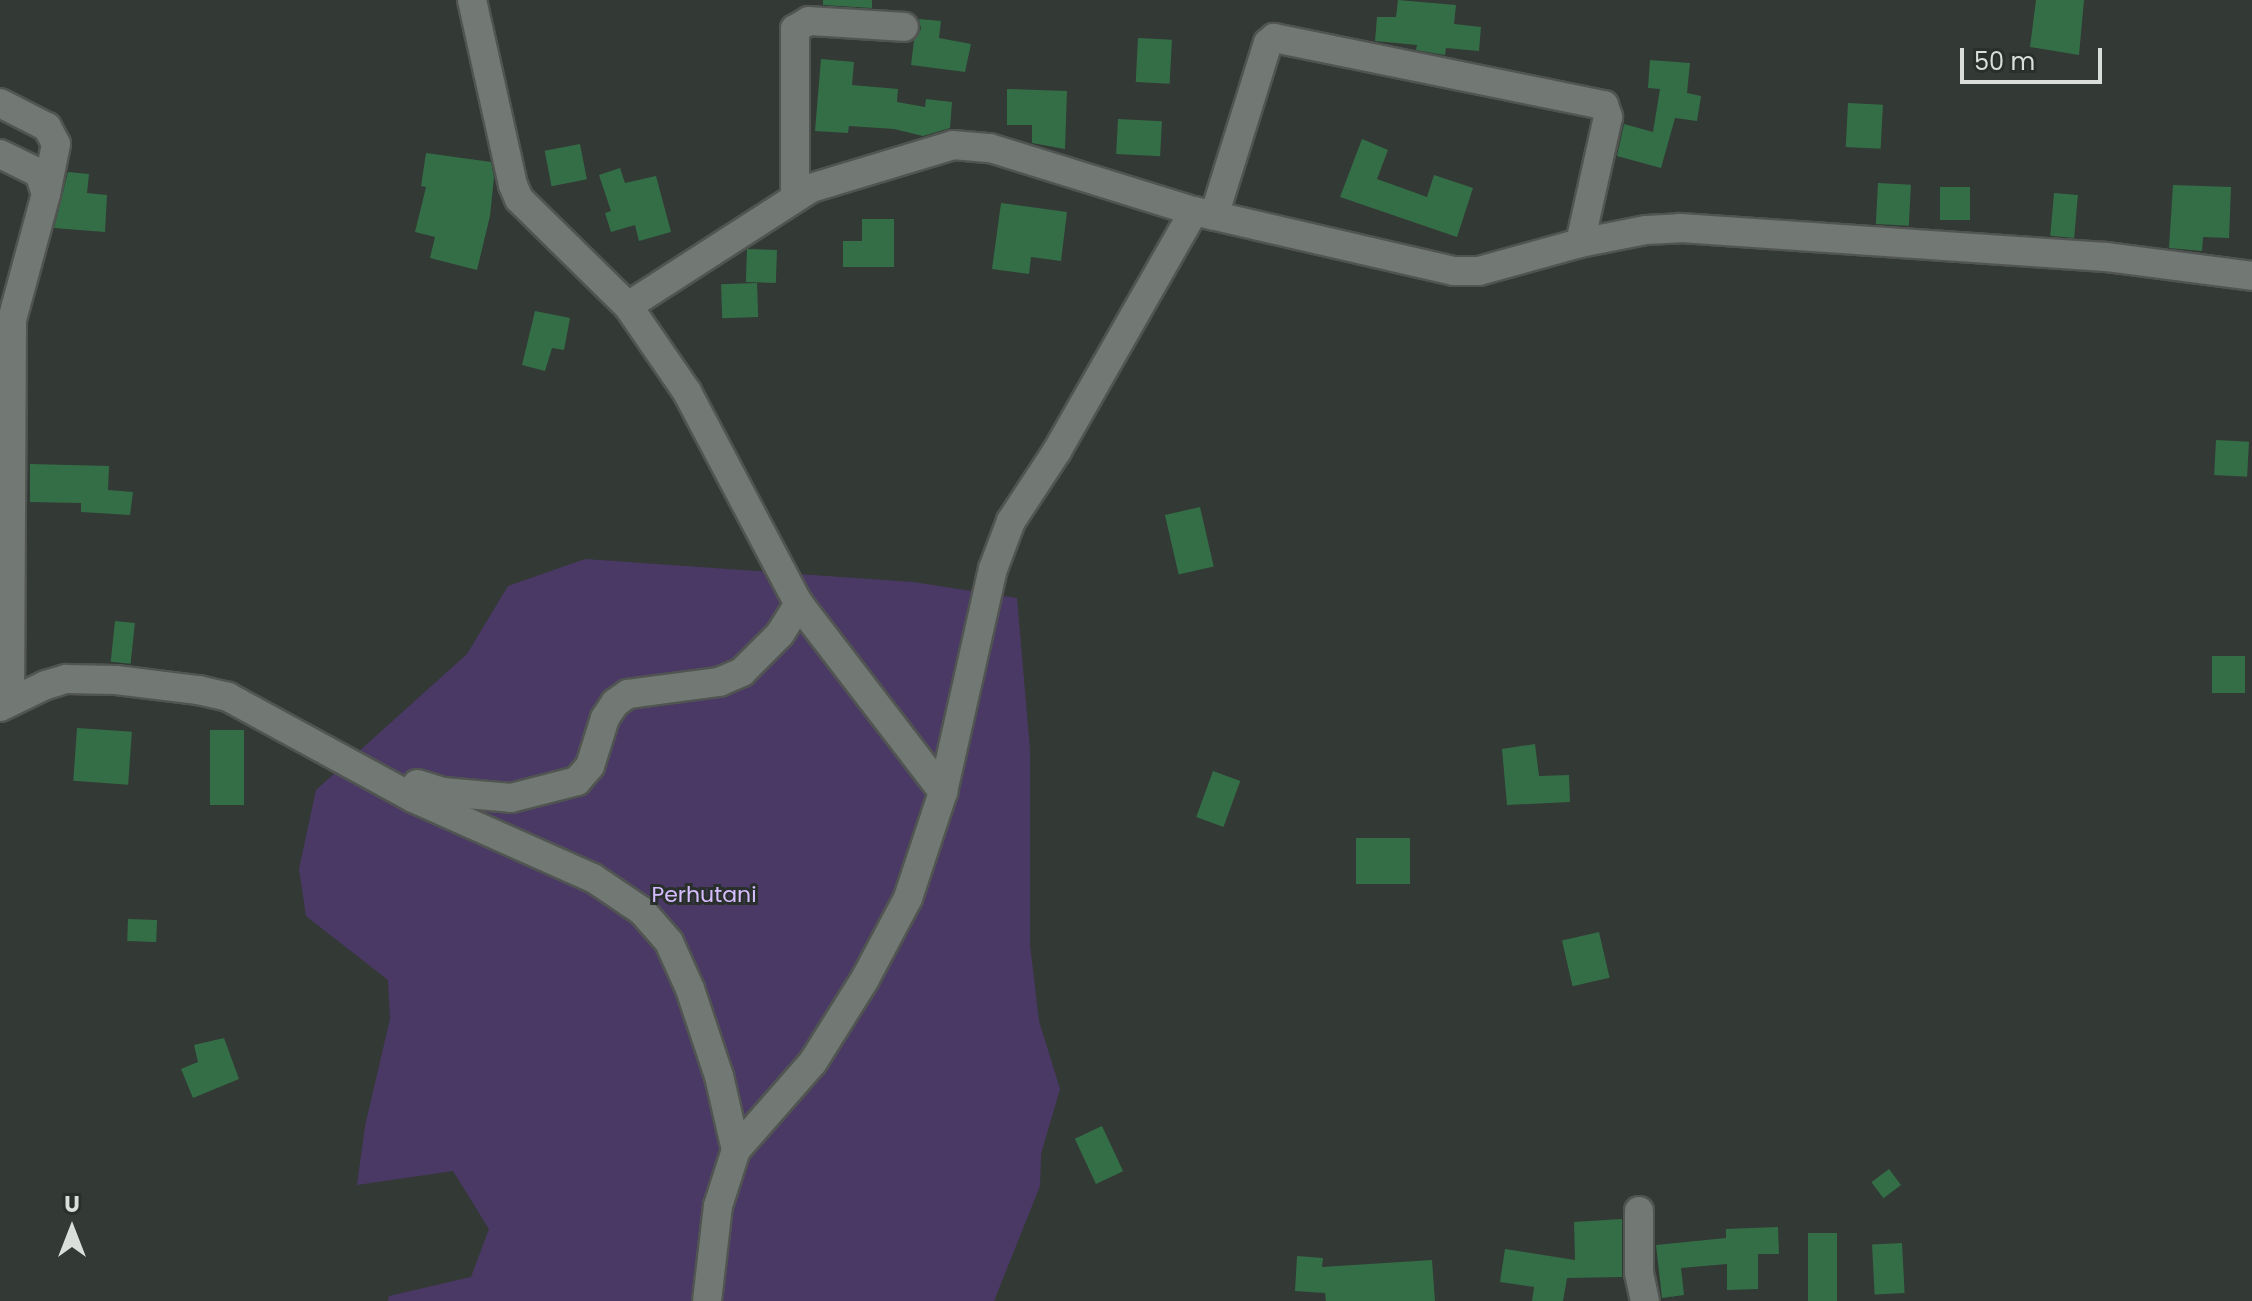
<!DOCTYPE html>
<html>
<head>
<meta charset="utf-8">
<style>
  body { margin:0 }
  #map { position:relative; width:2252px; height:1301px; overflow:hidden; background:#333935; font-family:Poppins,sans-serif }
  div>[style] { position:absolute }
  .green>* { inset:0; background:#4b3965 }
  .building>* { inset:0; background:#346e47; transform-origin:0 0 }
  .roads { filter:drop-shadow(2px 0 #515552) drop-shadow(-2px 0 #515552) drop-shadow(0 2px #515552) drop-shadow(0 -2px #515552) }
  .minor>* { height:28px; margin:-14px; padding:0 14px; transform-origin:14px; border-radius:14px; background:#727874 }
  span { translate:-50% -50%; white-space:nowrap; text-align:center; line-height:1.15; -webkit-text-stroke:6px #292f2b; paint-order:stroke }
  .park-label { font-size:22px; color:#d5bdff }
  .north { position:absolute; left:32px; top:1189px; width:80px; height:80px; -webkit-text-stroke:6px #292f2b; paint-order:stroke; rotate:0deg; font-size:22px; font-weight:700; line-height:32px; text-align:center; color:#dbdfdc }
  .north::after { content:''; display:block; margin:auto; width:28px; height:36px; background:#dbdfdc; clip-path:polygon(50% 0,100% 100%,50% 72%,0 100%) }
  .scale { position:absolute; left:1960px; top:48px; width:142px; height:36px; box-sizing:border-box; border:4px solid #dbdfdc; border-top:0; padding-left:10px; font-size:24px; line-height:28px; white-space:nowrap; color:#dbdfdc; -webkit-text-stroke:6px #292f2b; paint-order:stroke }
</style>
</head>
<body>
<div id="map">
  <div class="green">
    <i style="clip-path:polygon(585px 559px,913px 582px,1017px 598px,1030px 750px,1030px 945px,1039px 1021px,1060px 1089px,1041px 1154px,1040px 1186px,994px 1301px,388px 1301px,389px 1296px,471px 1277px,489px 1229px,453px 1171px,357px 1185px,365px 1126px,390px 1019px,388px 980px,306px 916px,299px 869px,316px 790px,467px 654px,508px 586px)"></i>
  </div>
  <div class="building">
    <i style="clip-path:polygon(823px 0,872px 0,872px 8px,823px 5px)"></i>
    <i style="clip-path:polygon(1398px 0,1456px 5px,1454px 24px,1481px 27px,1479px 51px,1446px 48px,1445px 55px,1416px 50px,1417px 45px,1375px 41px,1377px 17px,1396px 17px)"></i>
    <i style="clip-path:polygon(2036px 0,2084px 0,2079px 55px,2030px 47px)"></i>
    <i style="clip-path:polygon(919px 19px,941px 21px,939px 38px,971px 44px,965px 72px,911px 65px,914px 40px,921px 29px)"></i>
    <i style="left:1138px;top:38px;width:34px;height:44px;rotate:3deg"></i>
    <i style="clip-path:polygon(821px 59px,854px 62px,852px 85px,898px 89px,897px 102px,925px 107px,926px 99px,952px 102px,950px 128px,923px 136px,894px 129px,849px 126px,848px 133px,815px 131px)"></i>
    <i style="clip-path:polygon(1650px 60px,1690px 63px,1687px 93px,1701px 96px,1697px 121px,1675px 118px,1661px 168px,1617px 156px,1624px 124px,1653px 132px,1660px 89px,1648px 88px)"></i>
    <i style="clip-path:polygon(1007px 89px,1067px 91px,1065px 149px,1032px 143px,1032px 125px,1007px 125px)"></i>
    <i style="left:1848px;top:103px;width:35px;height:44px;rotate:3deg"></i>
    <i style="left:1118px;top:119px;width:44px;height:35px;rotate:3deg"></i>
    <i style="clip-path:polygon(1362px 139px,1388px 150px,1377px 179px,1427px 197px,1434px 175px,1473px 188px,1457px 237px,1340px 197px)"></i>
    <i style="left:580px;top:144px;width:36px;height:36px;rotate:79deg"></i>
    <i style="clip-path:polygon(426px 153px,491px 162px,494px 177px,490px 216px,477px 270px,430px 258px,435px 237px,415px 232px,426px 187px,421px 186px)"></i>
    <i style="clip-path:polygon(620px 168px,625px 183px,656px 176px,671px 232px,639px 241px,635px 225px,611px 232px,605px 213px,611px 211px,599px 175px)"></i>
    <i style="clip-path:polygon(68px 172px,89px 174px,87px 193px,107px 195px,105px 232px,54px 228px)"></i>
    <i style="left:1878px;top:183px;width:33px;height:41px;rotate:3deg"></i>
    <i style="clip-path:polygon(2173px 185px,2231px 187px,2229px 238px,2203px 237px,2202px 251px,2169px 248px)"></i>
    <i style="left:1940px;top:187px;width:30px;height:33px"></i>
    <i style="left:2054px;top:193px;width:24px;height:43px;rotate:5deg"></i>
    <i style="clip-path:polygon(1001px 203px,1067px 212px,1061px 261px,1031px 257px,1029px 274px,992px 269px)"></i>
    <i style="clip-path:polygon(862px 219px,894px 219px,894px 267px,843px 267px,843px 241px,862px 241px)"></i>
    <i style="left:747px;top:249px;width:30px;height:33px;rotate:2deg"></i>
    <i style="left:757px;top:283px;width:34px;height:36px;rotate:88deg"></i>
    <i style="clip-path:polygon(535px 311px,570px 318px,564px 350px,552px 348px,545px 371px,522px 365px)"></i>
    <i style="left:2216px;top:440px;width:33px;height:35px;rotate:3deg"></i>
    <i style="clip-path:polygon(30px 464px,109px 466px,108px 490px,133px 492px,130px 515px,81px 512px,81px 503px,30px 502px)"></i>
    <i style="left:1200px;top:507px;width:61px;height:36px;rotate:77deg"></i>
    <i style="left:115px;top:621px;width:20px;height:41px;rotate:6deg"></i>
    <i style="left:2212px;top:656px;width:33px;height:37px"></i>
    <i style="left:77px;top:728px;width:55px;height:53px;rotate:4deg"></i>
    <i style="left:210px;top:730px;width:34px;height:75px"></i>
    <i style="clip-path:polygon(1535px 744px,1539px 776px,1569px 775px,1570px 802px,1507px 805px,1502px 749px)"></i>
    <i style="left:1213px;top:771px;width:29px;height:49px;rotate:20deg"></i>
    <i style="left:1356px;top:838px;width:54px;height:46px"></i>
    <i style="left:128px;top:919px;width:29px;height:22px;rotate:2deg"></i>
    <i style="left:1599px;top:932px;width:47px;height:38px;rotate:77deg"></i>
    <i style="clip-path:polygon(224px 1038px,239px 1079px,193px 1098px,181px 1069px,198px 1062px,194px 1045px)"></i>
    <i style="left:1102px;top:1126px;width:50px;height:30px;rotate:65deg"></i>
    <i style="left:1889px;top:1169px;width:20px;height:22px;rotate:53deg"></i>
    <i style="clip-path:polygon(1622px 1219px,1622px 1277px,1567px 1278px,1563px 1301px,1532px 1301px,1534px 1287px,1500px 1282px,1505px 1249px,1575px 1260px,1574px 1222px)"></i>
    <i style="clip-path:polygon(1778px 1227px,1779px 1254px,1758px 1254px,1758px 1289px,1727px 1290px,1727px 1264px,1681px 1268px,1684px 1295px,1662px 1298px,1656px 1245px,1726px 1238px,1726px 1229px)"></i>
    <i style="left:1808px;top:1233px;width:29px;height:68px"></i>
    <i style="left:1902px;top:1243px;width:50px;height:30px;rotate:87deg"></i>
    <i style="clip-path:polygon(1297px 1256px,1323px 1258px,1322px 1267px,1432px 1260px,1435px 1301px,1326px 1301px,1325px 1293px,1295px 1291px)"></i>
  </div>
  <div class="roads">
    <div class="minor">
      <i style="left:472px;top:0;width:189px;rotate:77.5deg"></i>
      <i style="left:513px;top:185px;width:15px;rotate:67deg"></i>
      <i style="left:519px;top:199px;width:153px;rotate:44.5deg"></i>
      <i style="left:628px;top:306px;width:218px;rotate:-32.8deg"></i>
      <i style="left:811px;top:188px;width:148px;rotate:-16.8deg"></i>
      <i style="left:953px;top:145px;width:37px;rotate:5deg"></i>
      <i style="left:990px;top:148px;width:214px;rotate:17.2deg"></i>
      <i style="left:1194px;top:211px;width:267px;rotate:13deg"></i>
      <i style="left:1454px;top:271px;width:25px"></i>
      <i style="left:1479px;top:271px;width:105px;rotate:-15.5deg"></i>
      <i style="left:1580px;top:243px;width:67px;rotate:-11.1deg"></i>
      <i style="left:1646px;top:230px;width:34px;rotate:-3deg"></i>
      <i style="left:1680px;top:228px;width:427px;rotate:3.9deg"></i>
      <i style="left:2106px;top:257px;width:147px;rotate:7.4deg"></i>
      <i style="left:0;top:103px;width:53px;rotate:27.1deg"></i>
      <i style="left:47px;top:127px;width:19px;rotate:62deg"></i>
      <i style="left:56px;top:144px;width:51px;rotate:101.3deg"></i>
      <i style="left:46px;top:194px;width:131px;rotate:105.1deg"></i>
      <i style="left:12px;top:320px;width:382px;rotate:90.3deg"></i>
      <i style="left:0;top:154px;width:43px;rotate:26deg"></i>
      <i style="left:39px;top:173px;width:22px;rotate:72deg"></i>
      <i style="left:795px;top:197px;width:168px;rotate:-90deg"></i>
      <i style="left:795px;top:29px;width:16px;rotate:-30deg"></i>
      <i style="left:809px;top:21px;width:95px;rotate:3.6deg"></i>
      <i style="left:1214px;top:216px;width:181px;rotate:-72.7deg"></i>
      <i style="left:1268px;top:43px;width:8px;rotate:-40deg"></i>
      <i style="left:1274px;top:38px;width:337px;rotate:11.5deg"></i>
      <i style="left:1604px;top:105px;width:13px;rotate:72deg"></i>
      <i style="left:1608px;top:117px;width:129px;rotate:102.5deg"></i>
      <i style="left:628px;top:306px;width:104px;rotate:55.5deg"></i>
      <i style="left:687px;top:392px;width:240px;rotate:62.2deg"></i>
      <i style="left:799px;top:604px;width:237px;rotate:52.5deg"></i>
      <i style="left:0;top:707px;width:51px;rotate:-25.6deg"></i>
      <i style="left:46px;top:685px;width:21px;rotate:-17deg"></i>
      <i style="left:66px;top:679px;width:50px;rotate:1.1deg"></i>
      <i style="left:116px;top:680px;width:83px;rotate:7deg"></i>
      <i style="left:198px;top:690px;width:31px;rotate:13deg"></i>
      <i style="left:228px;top:697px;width:211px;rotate:28.6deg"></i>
      <i style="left:413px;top:798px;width:197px;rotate:24deg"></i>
      <i style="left:593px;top:878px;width:59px;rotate:34deg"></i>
      <i style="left:642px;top:911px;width:41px;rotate:48.9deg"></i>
      <i style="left:669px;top:942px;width:51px;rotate:65.9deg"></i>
      <i style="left:690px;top:989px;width:92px;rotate:71.6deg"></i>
      <i style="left:719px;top:1076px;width:76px;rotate:77.1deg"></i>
      <i style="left:417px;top:784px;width:27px;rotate:17deg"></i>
      <i style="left:443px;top:792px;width:68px;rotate:5deg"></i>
      <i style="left:511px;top:798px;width:68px;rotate:-14.4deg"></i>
      <i style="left:577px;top:781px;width:20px;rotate:-49deg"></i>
      <i style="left:590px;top:766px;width:50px;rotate:-72.6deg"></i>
      <i style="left:605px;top:718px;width:18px;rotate:-56deg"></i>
      <i style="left:615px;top:703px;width:16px;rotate:-35deg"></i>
      <i style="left:628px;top:694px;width:92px;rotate:-7.5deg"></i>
      <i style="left:719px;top:682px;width:25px;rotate:-23deg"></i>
      <i style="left:742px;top:672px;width:54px;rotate:-45deg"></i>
      <i style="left:780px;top:634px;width:36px;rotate:-58deg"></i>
      <i style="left:1639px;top:1211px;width:62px;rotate:90deg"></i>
      <i style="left:1639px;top:1273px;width:29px;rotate:78deg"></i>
      <i style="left:707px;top:1301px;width:96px;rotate:-83.4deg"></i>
      <i style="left:718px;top:1206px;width:59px;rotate:-72.2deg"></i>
      <i style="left:736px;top:1150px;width:117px;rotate:-48.8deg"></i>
      <i style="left:813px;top:1062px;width:98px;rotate:-57.9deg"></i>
      <i style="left:865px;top:979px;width:92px;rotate:-62deg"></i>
      <i style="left:908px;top:898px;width:112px;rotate:-71.7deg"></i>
      <i style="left:943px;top:792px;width:229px;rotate:-77.4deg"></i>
      <i style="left:993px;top:569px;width:51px;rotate:-69.4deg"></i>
      <i style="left:1011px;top:521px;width:84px;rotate:-56.7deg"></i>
      <i style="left:1057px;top:451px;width:276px;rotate:-60.3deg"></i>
    </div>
  </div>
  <div class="park-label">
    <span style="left:704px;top:895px">Perhutani</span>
  </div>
  <div class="north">U</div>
  <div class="scale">50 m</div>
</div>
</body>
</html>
